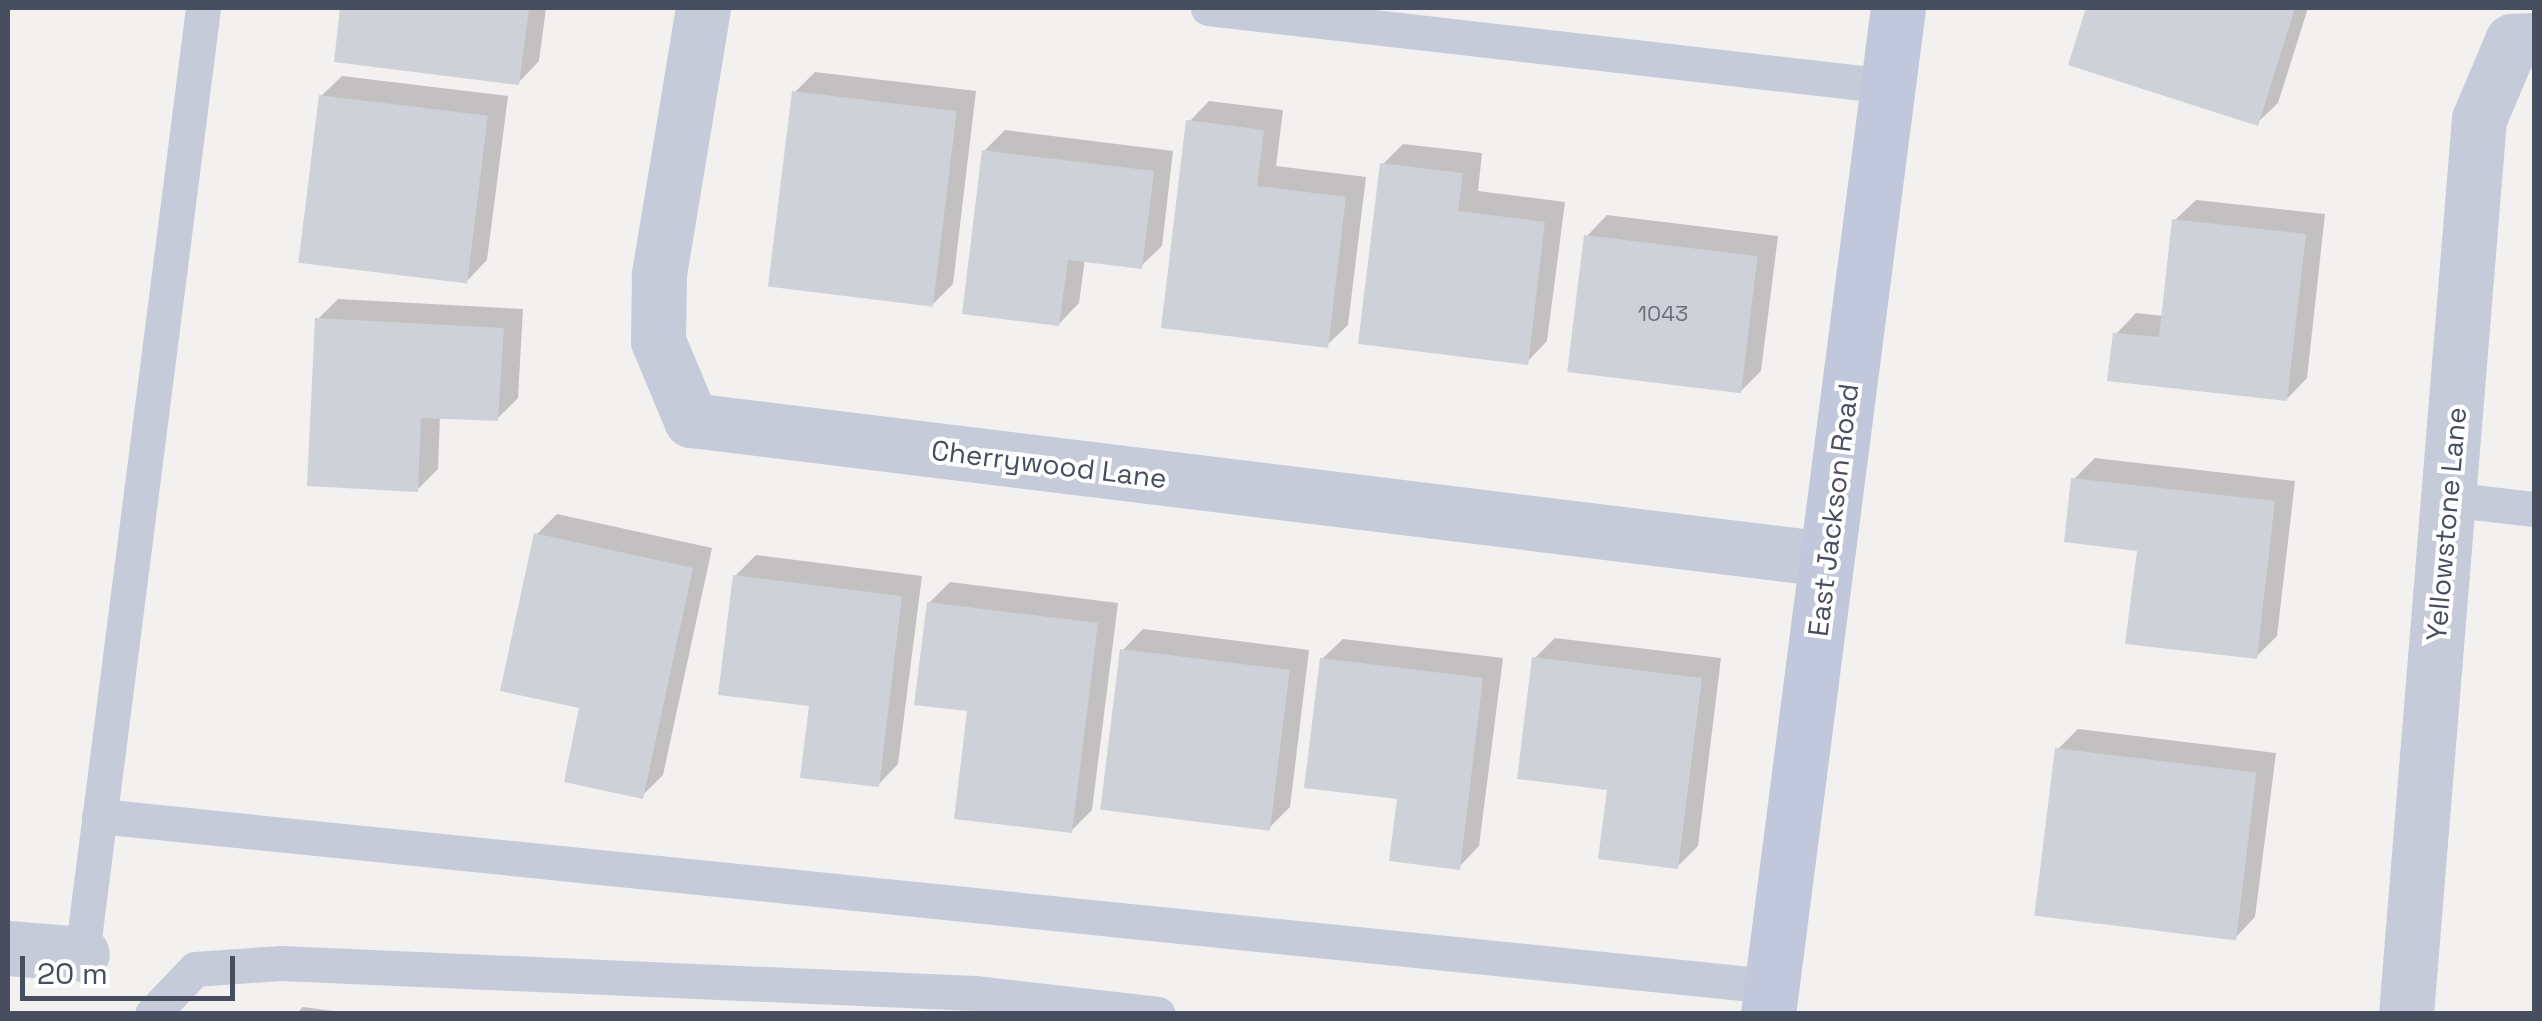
<!DOCTYPE html>
<html>
<head>
<meta charset="utf-8">
<style>
  body { margin:0 }
  #map { position:relative; width:2542px; height:1021px; overflow:hidden; background:#f3f1f0; font-family:"Space Grotesk",sans-serif }
  div>[style] { position:absolute }
  .shadow>* { inset:0; background:#0003 }
  .building>* { inset:0; background:#cfd1d8; transform-origin:0 0 }
  .lane>* { height:35px; margin:-17.5px; padding:0 17.5px; transform-origin:17.5px; border-radius:17.5px; background:#c6cbd9 }
  .street>* { height:55px; margin:-27.5px; padding:0 27.5px; transform-origin:27.5px; border-radius:27.5px; background:#c6cbd9 }
  .secondary>* { height:55px; margin:-27.5px; padding:0 27.5px; transform-origin:27.5px; border-radius:27.5px; background:#c1c8db }
  span { translate:-50% -50%; white-space:nowrap; text-align:center; line-height:1.15; -webkit-text-stroke:8px #fff; paint-order:stroke }
  .number-label { font-size:22px; color:#686f7e }
  .number-label span { -webkit-text-stroke-width:0 }
  .street-label { font-size:28px; color:#464e60 }
  .frame { position:absolute; inset:0; border:10px solid #464e60; pointer-events:none }
  .scale { position:absolute; left:20px; top:956px; width:215px; height:45px; box-sizing:border-box; border:5px solid #464e60; border-top:0; padding-left:12px; font-size:30px; line-height:35px; white-space:nowrap; color:#464e60; -webkit-text-stroke:8px #fff; paint-order:stroke }
</style>
</head>
<body>
<div id="map">
  <div class="shadow">
    <i style="clip-path:polygon(343px 8px,546px 8px,539px 61px,519px 82px,336px 60px)"></i>
    <i style="clip-path:polygon(2089px 8px,2308px 8px,2278px 103px,2257px 123px,2072px 63px)"></i>
    <i style="clip-path:polygon(815px 72px,976px 91px,953px 284px,932px 305px,795px 92px)"></i>
    <i style="clip-path:polygon(342px 76px,508px 96px,487px 260px,467px 281px,321px 96px)"></i>
    <i style="clip-path:polygon(1209px 101px,1283px 110px,1276px 166px,1366px 177px,1348px 325px,1327px 345px,1189px 122px)"></i>
    <i style="clip-path:polygon(1005px 130px,1173px 151px,1162px 246px,1141px 266px,1085px 259px,1079px 303px,1059px 324px,984px 151px)"></i>
    <i style="clip-path:polygon(1403px 144px,1482px 153px,1478px 191px,1565px 202px,1547px 341px,1527px 362px,1383px 164px)"></i>
    <i style="clip-path:polygon(2196px 200px,2325px 214px,2307px 378px,2287px 399px,2116px 334px,2136px 313px,2164px 316px,2175px 220px)"></i>
    <i style="clip-path:polygon(1607px 215px,1778px 236px,1761px 371px,1741px 391px,1587px 236px)"></i>
    <i style="clip-path:polygon(338px 299px,523px 309px,518px 398px,497px 419px,440px 416px,438px 469px,417px 490px,318px 319px)"></i>
    <i style="clip-path:polygon(2095px 458px,2295px 481px,2277px 636px,2256px 657px,2139px 549px,2074px 479px)"></i>
    <i style="clip-path:polygon(557px 514px,712px 548px,663px 775px,642px 796px,582px 706px,536px 535px)"></i>
    <i style="clip-path:polygon(756px 555px,922px 576px,898px 764px,878px 785px,811px 704px,735px 576px)"></i>
    <i style="clip-path:polygon(950px 582px,1118px 603px,1092px 810px,1072px 830px,970px 709px,929px 603px)"></i>
    <i style="clip-path:polygon(1143px 629px,1309px 650px,1290px 807px,1269px 828px,1123px 650px)"></i>
    <i style="clip-path:polygon(1555px 638px,1721px 658px,1698px 846px,1677px 867px,1535px 658px)"></i>
    <i style="clip-path:polygon(1343px 639px,1503px 658px,1479px 846px,1459px 867px,1322px 659px)"></i>
    <i style="clip-path:polygon(2078px 729px,2276px 753px,2255px 917px,2235px 938px,2057px 750px)"></i>
    <i style="clip-path:polygon(303px 1007px,355px 1014px,296px 1014px)"></i>
  </div>
  <div class="building">
    <i style="clip-path:polygon(340px 8px,529px 8px,519px 85px,334px 62px)"></i>
    <i style="clip-path:polygon(2086px 8px,2295px 8px,2258px 126px,2068px 65px)"></i>
    <i style="left:792px;top:91px;width:166px;height:197px;rotate:7deg"></i>
    <i style="left:319px;top:95px;width:170px;height:169px;rotate:7deg"></i>
    <i style="clip-path:polygon(1186px 120px,1264px 130px,1257px 186px,1346px 197px,1328px 348px,1161px 328px)"></i>
    <i style="clip-path:polygon(982px 150px,1154px 171px,1142px 269px,1068px 260px,1059px 326px,962px 314px)"></i>
    <i style="clip-path:polygon(1380px 163px,1463px 173px,1458px 211px,1545px 222px,1528px 365px,1358px 344px)"></i>
    <i style="clip-path:polygon(2172px 219px,2306px 234px,2287px 401px,2107px 381px,2113px 333px,2159px 337px)"></i>
    <i style="left:1584px;top:235px;width:175px;height:138px;rotate:7deg"></i>
    <i style="clip-path:polygon(315px 318px,504px 328px,498px 421px,421px 418px,418px 492px,307px 486px)"></i>
    <i style="clip-path:polygon(2071px 478px,2275px 501px,2257px 659px,2125px 644px,2137px 551px,2064px 542px)"></i>
    <i style="clip-path:polygon(534px 533px,693px 568px,643px 799px,564px 782px,579px 708px,500px 691px)"></i>
    <i style="clip-path:polygon(733px 575px,902px 596px,879px 787px,800px 778px,809px 706px,718px 695px)"></i>
    <i style="clip-path:polygon(927px 602px,1098px 623px,1072px 833px,954px 819px,967px 711px,914px 705px)"></i>
    <i style="left:1120px;top:649px;width:171px;height:162px;rotate:7deg"></i>
    <i style="clip-path:polygon(1532px 657px,1702px 678px,1678px 869px,1598px 859px,1607px 790px,1517px 779px)"></i>
    <i style="clip-path:polygon(1320px 658px,1483px 678px,1460px 870px,1389px 861px,1397px 799px,1304px 788px)"></i>
    <i style="left:2055px;top:748px;width:203px;height:169px;rotate:7deg"></i>
  </div>
  <div class="lane">
    <i style="left:1208px;top:8px;width:684px;rotate:6.54deg"></i>
    <i style="left:2447px;top:499px;width:88px;rotate:6.6deg"></i>
    <i style="left:99px;top:816px;width:1681px;rotate:5.81deg"></i>
    <i style="left:82px;top:954px;width:954px;rotate:-82.71deg"></i>
    <i style="left:152px;top:1014px;width:62px;rotate:-46.3deg"></i>
    <i style="left:195px;top:969px;width:86px;rotate:-4deg"></i>
    <i style="left:281px;top:963px;width:694px;rotate:2.48deg"></i>
    <i style="left:974px;top:993px;width:185px;rotate:6.5deg"></i>
  </div>
  <div class="street">
    <i style="left:703px;top:8px;width:271px;rotate:99.4deg"></i>
    <i style="left:659px;top:275px;width:66px;rotate:90.9deg"></i>
    <i style="left:658px;top:341px;width:86px;rotate:67.3deg"></i>
    <i style="left:691px;top:420px;width:1143px;rotate:6.98deg"></i>
    <i style="left:8px;top:948px;width:74px;rotate:4.6deg"></i>
    <i style="left:2406px;top:1014px;width:898px;rotate:-85.34deg"></i>
    <i style="left:2479px;top:119px;width:85px;rotate:-67.1deg"></i>
    <i style="left:2512px;top:41px;width:22px;rotate:-3deg"></i>
  </div>
  <div class="secondary">
    <i style="left:1768px;top:1014px;width:1014px;rotate:-82.64deg"></i>
  </div>
  <div class="number-label">
    <span style="left:1663px;top:314px">1043</span>
  </div>
  <div class="street-label">
    <span style="left:1049px;top:464px;rotate:7deg">Cherrywood Lane</span>
    <span style="left:1833px;top:510px;rotate:-83deg">East Jackson Road</span>
    <span style="left:2446px;top:524px;rotate:-85deg">Yellowstone Lane</span>
  </div>
  <div class="frame"></div>
  <div class="scale">20 m</div>
</div>
</body>
</html>
